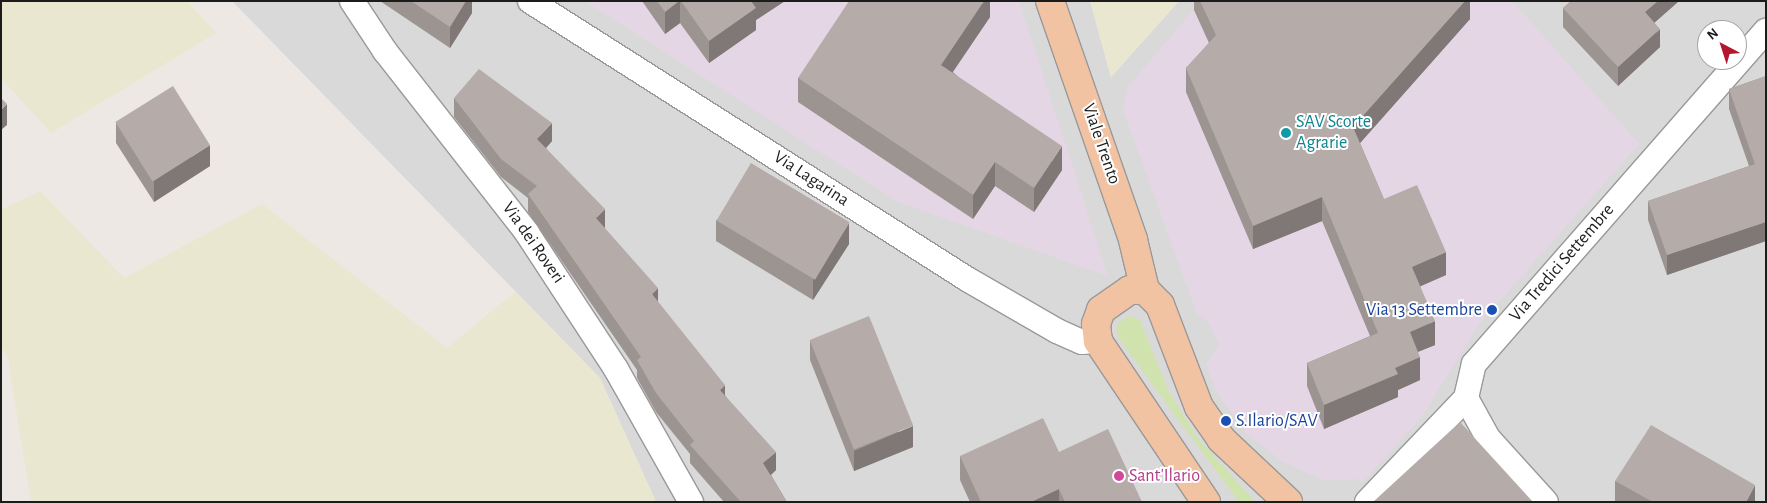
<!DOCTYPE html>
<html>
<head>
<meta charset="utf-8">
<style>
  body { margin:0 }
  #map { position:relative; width:1767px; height:503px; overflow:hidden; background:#ede8e3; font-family:"Alegreya Sans",sans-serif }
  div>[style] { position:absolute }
  .residential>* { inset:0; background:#dad9d9 }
  .industrial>* { inset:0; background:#e5d6e5 }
  .farmland>* { inset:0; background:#eae7d0 }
  .grass>* { inset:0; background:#d0e2ae }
  .roads { filter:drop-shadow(1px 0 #999) drop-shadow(-1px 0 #999) drop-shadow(0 1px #999) drop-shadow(0 -1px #999) }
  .street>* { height:24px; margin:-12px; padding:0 12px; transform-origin:12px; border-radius:12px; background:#fff }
  .primary>* { height:28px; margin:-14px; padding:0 14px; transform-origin:14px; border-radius:14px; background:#f2c3a3 }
  .wall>* { inset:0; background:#9c9491 }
  .shaded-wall>* { inset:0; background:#7f7876 }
  .building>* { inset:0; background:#b5aca9; transform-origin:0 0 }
  .dots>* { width:14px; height:14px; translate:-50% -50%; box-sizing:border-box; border:2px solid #fff; border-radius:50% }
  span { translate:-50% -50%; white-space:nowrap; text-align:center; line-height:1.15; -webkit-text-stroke:4px #fff; paint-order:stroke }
  .culture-label { font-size:18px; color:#0d838f }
  .left { translate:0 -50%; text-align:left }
  .street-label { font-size:18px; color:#1c1c1c }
  .transit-label { font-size:18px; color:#164399 }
  .right { translate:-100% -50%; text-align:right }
  .hotel-label { font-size:18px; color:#b23c85 }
  .frame { position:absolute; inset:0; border:2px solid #1c1c1c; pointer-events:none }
  .north { position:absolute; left:1697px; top:20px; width:50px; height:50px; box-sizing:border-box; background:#fff; border:1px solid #a4a4a4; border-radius:50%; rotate:320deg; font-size:14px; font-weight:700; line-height:20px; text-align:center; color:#1c1c1c }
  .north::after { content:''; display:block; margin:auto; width:18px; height:22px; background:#b4152f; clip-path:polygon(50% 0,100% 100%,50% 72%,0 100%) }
</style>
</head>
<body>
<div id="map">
  <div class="residential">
    <i style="clip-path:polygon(evenodd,232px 1px,1090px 1px,1111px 77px,1179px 1px,1766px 1px,1766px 502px,656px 502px,600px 378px,232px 1px,1707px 30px,1737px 30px,1737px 60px,1707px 60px,1707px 30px)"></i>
  </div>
  <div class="industrial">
    <i style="clip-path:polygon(585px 1px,1019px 1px,1108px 276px,898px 202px)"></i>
    <i style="clip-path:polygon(1201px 1px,1512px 1px,1639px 144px,1479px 324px,1423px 415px,1362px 483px,1358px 479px,1325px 481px,1282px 461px,1246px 433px,1217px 393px,1208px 370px,1207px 363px,1219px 345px,1208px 321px,1197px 314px,1123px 109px,1128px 87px)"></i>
  </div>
  <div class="farmland">
    <i style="clip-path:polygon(1px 1px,187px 1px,216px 33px,51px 133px,1px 78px)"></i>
    <i style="clip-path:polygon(1090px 1px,1179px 1px,1111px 77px)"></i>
    <i style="clip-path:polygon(40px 191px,124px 278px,262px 204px,447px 348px,515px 292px,600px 378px,656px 502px,31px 502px,8px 359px,1px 345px,1px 210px)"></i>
  </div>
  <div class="grass">
    <i style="clip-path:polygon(1130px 316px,1140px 320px,1168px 390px,1197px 437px,1255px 502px,1239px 502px,1117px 336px,1117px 323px)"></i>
  </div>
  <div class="roads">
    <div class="street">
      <i style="left:352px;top:1px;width:60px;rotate:56.6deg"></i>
      <i style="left:385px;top:51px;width:231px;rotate:52deg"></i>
      <i style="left:527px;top:233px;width:163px;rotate:56.8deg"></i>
      <i style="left:616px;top:369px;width:153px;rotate:60.6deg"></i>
      <i style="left:530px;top:1px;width:518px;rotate:32.46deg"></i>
      <i style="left:967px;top:279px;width:104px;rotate:30deg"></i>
      <i style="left:1057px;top:331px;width:27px;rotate:24deg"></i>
      <i style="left:1082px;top:342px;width:16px;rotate:-4deg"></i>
      <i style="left:1466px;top:398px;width:46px;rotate:61.2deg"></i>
      <i style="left:1488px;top:438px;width:86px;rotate:47.8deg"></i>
      <i style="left:1367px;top:502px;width:144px;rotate:-46.4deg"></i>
      <i style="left:1466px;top:398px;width:35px;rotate:-77deg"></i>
      <i style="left:1474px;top:364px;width:443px;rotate:-48.8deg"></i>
    </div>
    <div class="primary">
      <i style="left:1050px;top:1px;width:253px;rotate:70.8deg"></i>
      <i style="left:1133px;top:240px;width:51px;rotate:76.5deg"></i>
      <i style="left:1206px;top:502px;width:194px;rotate:-123.9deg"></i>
      <i style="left:1098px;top:341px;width:17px;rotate:-97deg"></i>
      <i style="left:1096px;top:324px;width:15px;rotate:-70deg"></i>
      <i style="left:1101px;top:310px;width:35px;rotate:-35deg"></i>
      <i style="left:1130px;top:290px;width:15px"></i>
      <i style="left:1145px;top:290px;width:21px;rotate:45deg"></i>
      <i style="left:1160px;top:305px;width:109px;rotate:69.1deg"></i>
      <i style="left:1199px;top:407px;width:39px;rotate:55deg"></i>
      <i style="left:1221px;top:439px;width:92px;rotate:43.2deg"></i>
    </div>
  </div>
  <div class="wall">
    <i style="clip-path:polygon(380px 1px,472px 1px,472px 13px,450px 48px)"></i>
    <i style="clip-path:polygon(642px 1px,785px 1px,756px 20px,756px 30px,709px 63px,680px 23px,665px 34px)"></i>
    <i style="clip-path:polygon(990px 1px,990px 17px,953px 72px,1062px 170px,1034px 212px,995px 186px,973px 219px,798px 102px,798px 78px)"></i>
    <i style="clip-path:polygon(1194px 1px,1470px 1px,1470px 19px,1360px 143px,1384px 199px,1446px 275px,1420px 286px,1435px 345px,1418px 352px,1420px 380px,1398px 390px,1398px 397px,1324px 429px,1307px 386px,1307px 363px,1370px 336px,1322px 221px,1253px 249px,1186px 92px,1186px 68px,1209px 43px,1194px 10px)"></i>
    <i style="clip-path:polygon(1571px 1px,1679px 1px,1654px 23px,1660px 47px,1618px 86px,1563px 27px,1563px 8px)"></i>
    <i style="clip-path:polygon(1766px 76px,1766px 241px,1667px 275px,1648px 220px,1648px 201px,1749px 166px,1729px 109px,1729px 89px)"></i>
    <i style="clip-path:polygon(454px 98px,552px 141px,546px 148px,605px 227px,604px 228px,725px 395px,776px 470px,771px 475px,787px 502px,724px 502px,690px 463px,690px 454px,656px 412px,637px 378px,637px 370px,528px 212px,528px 198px,501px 177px,454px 117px)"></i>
    <i style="clip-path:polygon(116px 123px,210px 166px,154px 202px,116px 143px)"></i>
    <i style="clip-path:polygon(716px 220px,849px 244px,813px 300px,716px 241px)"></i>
    <i style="clip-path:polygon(810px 340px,913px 447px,854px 471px,810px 360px)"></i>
    <i style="clip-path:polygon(1059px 452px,1142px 502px,970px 502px,960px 480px,960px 456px)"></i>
    <i style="clip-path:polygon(1615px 481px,1755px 502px,1615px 502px)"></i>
  </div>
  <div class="shaded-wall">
    <i style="clip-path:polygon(466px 1px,472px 1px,472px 13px,450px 48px,450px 27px)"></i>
    <i style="clip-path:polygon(679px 1px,680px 1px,680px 23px,665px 34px,665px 12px)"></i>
    <i style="clip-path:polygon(751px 1px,785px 1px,756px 20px,756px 30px,709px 63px,709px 41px)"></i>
    <i style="clip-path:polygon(984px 1px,990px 1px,990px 17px,941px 89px,941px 65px)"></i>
    <i style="clip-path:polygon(1465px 1px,1470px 1px,1470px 19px,1353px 151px,1353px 127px)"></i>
    <i style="clip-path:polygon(1658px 1px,1679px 1px,1645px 31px,1645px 12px)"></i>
    <i style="clip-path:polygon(1660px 29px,1660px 47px,1618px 86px,1618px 67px)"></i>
    <i style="clip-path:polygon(7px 104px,7px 125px,1px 130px,1px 110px)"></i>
    <i style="clip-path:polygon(552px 123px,552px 141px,537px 158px,537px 139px)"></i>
    <i style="clip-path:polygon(210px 145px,210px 166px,154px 202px,154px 181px)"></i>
    <i style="clip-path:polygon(1062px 146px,1062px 170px,1034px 212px,1034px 188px)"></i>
    <i style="clip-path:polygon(995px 162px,995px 186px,973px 219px,973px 195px)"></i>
    <i style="clip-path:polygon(1322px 197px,1322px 221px,1253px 249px,1253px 226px)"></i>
    <i style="clip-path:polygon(605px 209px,605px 227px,596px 237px,596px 218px)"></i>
    <i style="clip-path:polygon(1766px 222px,1766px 241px,1667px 275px,1667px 255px)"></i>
    <i style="clip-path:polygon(849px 223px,849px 244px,813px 300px,813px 280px)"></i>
    <i style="clip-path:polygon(1446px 252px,1446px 275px,1412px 290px,1412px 267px)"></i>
    <i style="clip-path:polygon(658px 288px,658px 307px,652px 294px)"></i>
    <i style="clip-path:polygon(1435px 321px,1435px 345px,1410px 355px,1410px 332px)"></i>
    <i style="clip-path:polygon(1420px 357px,1420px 380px,1398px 390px,1398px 397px,1324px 429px,1324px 405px,1395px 368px)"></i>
    <i style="clip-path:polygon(725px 385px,725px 404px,720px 390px)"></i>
    <i style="clip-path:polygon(913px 426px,913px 447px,854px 471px,854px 451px)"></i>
    <i style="clip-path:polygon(776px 452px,776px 470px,763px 482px,763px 463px)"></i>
    <i style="clip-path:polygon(1755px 485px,1755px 502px,1746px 502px)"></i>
    <i style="clip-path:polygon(1059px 489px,1059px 502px,1031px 502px)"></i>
  </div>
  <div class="building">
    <i style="clip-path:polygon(411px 1px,466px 1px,450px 27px)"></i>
    <i style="clip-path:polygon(657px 1px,679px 1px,665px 12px)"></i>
    <i style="clip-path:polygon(681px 1px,751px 1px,756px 8px,709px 41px)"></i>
    <i style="clip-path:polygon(849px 1px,984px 1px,941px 65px,1062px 146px,1034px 188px,995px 162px,973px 195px,798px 78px)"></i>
    <i style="clip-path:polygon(1200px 1px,1465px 1px,1353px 127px,1384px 199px,1417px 185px,1446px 252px,1412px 267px,1435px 321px,1410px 332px,1420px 357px,1395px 368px,1398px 374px,1324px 405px,1307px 363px,1378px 333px,1322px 197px,1253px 226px,1186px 68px,1216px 35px)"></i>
    <i style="clip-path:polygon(1571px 1px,1658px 1px,1645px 12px,1660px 29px,1618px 67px,1563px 8px)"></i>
    <i style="clip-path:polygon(479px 69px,552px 123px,537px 139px,605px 209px,596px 218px,658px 288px,652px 294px,725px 385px,720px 390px,776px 452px,763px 463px,787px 502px,741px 502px,690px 445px,694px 441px,656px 393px,637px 360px,641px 357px,528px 194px,537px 186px,501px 159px,454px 98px)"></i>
    <i style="clip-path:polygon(1766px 76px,1766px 222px,1667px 255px,1648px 201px,1755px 164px,1729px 89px)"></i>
    <i style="left:173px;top:86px;width:70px;height:68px;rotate:58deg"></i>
    <i style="clip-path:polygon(1px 98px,7px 104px,1px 110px)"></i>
    <i style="left:751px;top:163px;width:115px;height:67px;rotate:31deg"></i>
    <i style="left:869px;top:316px;width:118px;height:64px;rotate:68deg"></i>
    <i style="clip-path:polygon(1043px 418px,1059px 452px,1108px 429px,1142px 502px,1065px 502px,1059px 489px,1031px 502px,981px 502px,960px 456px)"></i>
    <i style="clip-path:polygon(1460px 422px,1533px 502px,1373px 502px)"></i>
    <i style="clip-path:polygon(1651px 425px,1755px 485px,1746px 502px,1653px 502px,1615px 481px)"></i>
  </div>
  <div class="dots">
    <i style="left:1286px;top:133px;background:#0f9aa8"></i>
    <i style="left:1492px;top:310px;background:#1a4fb4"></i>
    <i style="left:1226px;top:421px;background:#1a4fb4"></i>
    <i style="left:1119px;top:476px;background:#d1479c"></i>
  </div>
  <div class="culture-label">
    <span class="left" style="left:1296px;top:133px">SAV Scorte<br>Agrarie</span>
  </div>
  <div class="street-label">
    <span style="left:1101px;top:144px;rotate:71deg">Viale Trento</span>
    <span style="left:811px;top:179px;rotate:33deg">Via Lagarina</span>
    <span style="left:533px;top:243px;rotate:55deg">Via dei Roveri</span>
    <span style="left:1562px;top:263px;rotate:-49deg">Via Tredici Settembre</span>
  </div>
  <div class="transit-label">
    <span class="right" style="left:1482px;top:310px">Via 13 Settembre</span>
    <span class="left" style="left:1236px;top:421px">S.Ilario/SAV</span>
  </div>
  <div class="hotel-label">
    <span class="left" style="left:1129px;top:476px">Sant'Ilario</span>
  </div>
  <div class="frame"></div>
  <div class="north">N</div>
</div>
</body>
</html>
